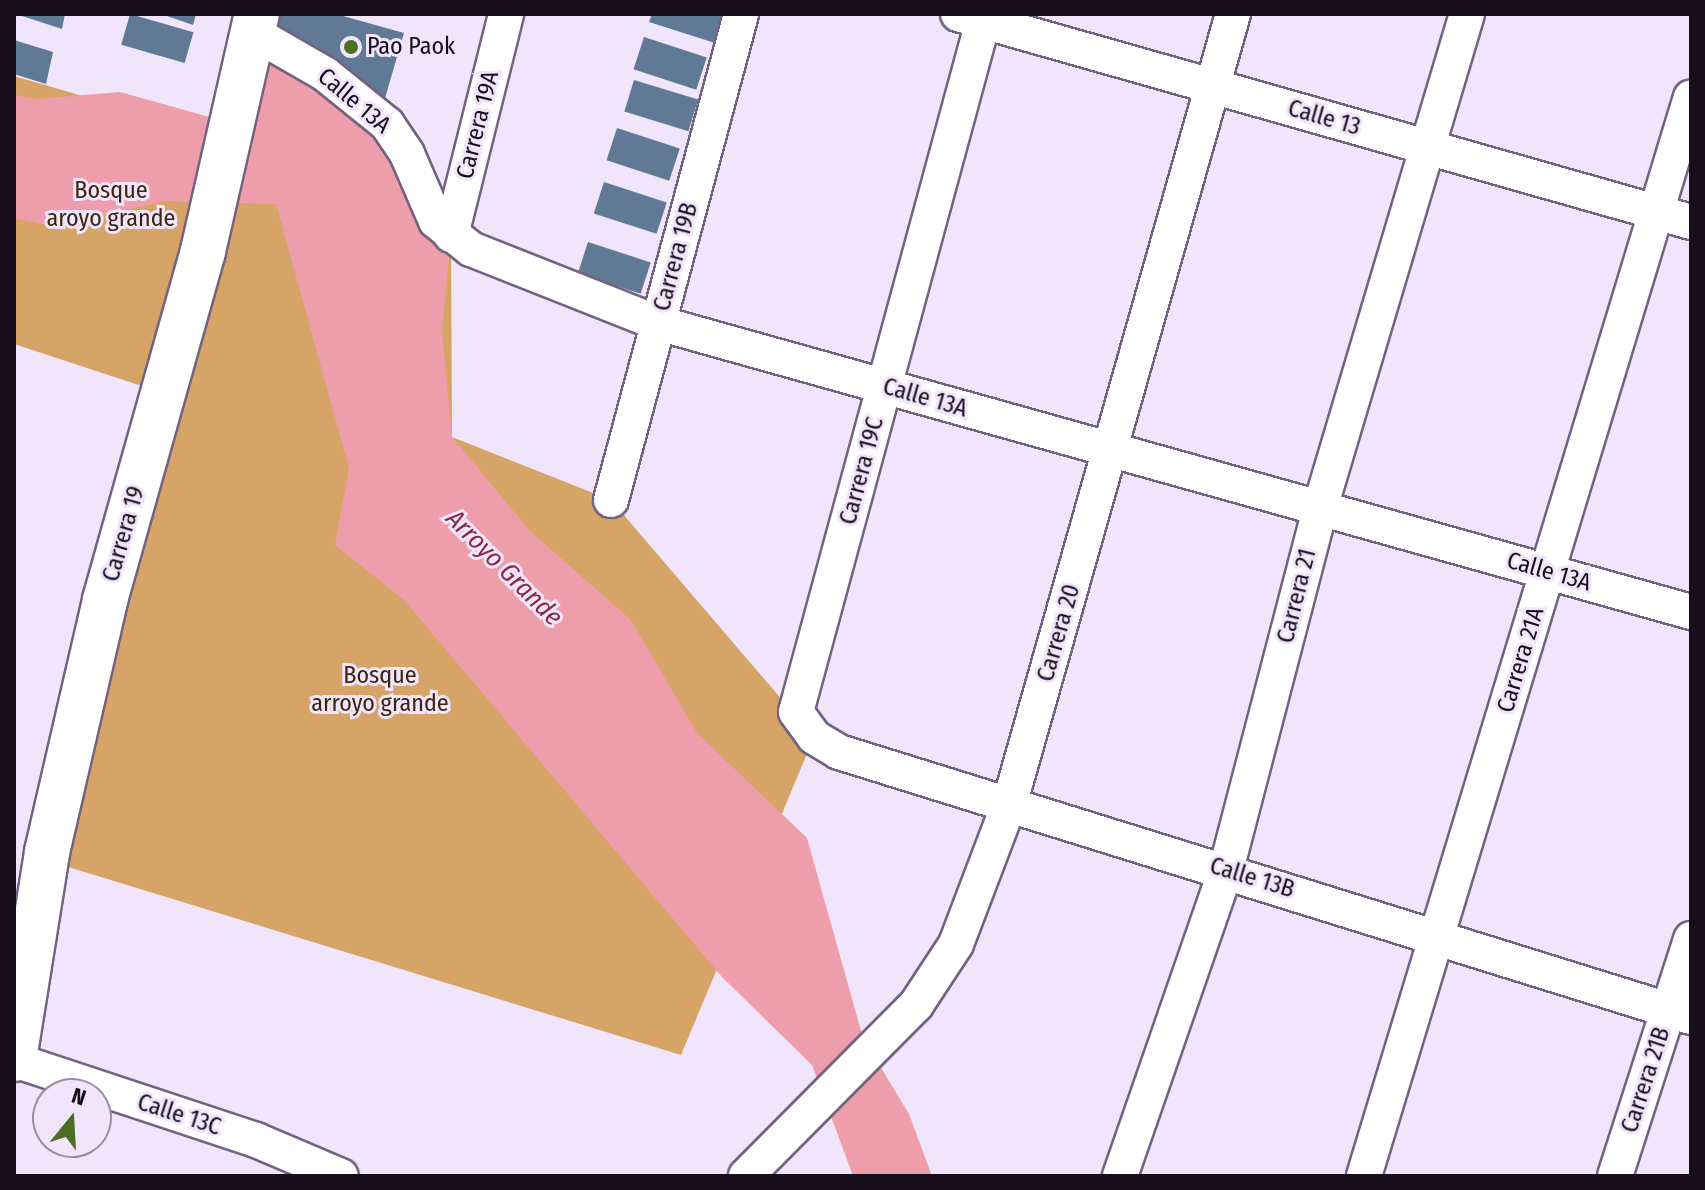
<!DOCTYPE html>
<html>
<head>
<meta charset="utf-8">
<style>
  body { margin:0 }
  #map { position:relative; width:1705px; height:1190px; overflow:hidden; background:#f0e5fb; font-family:"Fira Sans Condensed",sans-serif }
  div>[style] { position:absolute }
  .forest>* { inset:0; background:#d7a468 }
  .water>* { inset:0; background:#ee9daa }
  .building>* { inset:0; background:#607a96; transform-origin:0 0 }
  .roads { filter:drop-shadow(2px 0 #736281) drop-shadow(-2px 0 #736281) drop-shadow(0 2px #736281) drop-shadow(0 -2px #736281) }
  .minor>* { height:34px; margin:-17px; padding:0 17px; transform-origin:17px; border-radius:17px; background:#fff }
  .secondary>* { height:44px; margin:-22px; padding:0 22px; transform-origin:22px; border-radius:22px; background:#fff }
  .dots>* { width:22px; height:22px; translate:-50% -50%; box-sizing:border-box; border:4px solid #f0e5fb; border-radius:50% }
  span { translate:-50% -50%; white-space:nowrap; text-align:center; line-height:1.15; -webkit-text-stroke:6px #f0e5fb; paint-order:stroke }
  .poi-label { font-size:24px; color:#160f1b }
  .left { translate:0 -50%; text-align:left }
  .street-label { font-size:24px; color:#160f1b }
  .park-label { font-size:24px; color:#3c260b }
  .water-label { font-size:26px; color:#882a42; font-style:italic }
  .frame { position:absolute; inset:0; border:16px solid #160f1b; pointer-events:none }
  .north { position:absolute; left:32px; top:1078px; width:80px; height:80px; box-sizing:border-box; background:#f0e5fb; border:2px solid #998fa1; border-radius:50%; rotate:18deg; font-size:22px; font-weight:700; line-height:32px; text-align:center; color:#160f1b }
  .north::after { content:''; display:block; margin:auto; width:28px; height:36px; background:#4d6d22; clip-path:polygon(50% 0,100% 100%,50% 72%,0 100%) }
</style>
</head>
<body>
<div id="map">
  <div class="forest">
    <i style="clip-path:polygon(261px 51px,451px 235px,452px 437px,611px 500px,814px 737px,681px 1055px,65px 866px)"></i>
    <i style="clip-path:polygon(14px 76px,227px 138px,163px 393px,14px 344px)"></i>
  </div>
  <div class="water">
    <i style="clip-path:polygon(264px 38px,361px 105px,451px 235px,442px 331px,452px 437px,530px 531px,631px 620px,697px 733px,807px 838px,863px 1038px,909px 1114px,932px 1176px,853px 1176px,812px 1065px,722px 977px,404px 600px,335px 545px,349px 468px,276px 204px,166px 201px,52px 226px,14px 218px,14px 95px,36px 99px,120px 92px,249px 128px)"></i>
  </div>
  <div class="building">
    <i style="clip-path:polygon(16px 14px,65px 14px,62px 29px)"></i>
    <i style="left:130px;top:14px;width:66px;height:32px;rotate:16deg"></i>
    <i style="clip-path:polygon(161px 14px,196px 14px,193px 25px)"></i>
    <i style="clip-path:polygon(270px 14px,336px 14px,404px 33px,383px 105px,266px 29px)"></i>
    <i style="clip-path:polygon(652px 14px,721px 14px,715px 43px,649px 22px)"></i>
    <i style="left:644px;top:37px;width:66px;height:34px;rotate:18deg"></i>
    <i style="clip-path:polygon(14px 40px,53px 52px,46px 84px,14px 74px)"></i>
    <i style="left:634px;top:80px;width:67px;height:33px;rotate:17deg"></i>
    <i style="left:617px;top:128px;width:66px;height:34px;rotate:18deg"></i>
    <i style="left:604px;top:182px;width:66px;height:33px;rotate:18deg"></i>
    <i style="left:588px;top:242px;width:66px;height:33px;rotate:18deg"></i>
  </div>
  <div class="roads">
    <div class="minor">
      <i style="left:958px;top:14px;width:762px;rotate:15.84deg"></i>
      <i style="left:985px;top:14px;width:723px;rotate:105.15deg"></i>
      <i style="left:796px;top:712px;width:31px;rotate:54deg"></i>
      <i style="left:814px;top:737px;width:29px;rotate:31deg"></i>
      <i style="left:839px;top:752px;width:892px;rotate:17.28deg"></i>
      <i style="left:252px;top:32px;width:84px;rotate:29.9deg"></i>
      <i style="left:325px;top:74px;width:80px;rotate:38.9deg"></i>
      <i style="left:387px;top:124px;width:36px;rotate:56deg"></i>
      <i style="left:407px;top:154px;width:73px;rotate:66.6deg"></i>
      <i style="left:436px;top:221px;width:45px;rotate:38.7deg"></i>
      <i style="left:471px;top:249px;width:201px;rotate:21.6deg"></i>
      <i style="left:658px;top:323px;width:1073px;rotate:15.63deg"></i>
      <i style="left:451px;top:235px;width:228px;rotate:-76deg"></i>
      <i style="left:611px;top:500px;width:503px;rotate:-75.02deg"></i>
      <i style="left:14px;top:1060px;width:255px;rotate:18.3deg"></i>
      <i style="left:256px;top:1140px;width:92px;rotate:23deg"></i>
      <i style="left:746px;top:1176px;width:241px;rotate:-45.2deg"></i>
      <i style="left:916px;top:1005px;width:73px;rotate:-56.7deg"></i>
      <i style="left:956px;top:944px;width:152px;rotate:-69.2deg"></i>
      <i style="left:1010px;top:802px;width:819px;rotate:-74.2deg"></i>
      <i style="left:1120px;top:1176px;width:324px;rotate:-70.9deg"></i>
      <i style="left:1226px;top:870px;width:374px;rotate:-75.4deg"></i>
      <i style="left:1320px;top:508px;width:515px;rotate:-73.43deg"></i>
      <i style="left:1364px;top:1176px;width:1127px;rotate:-73.14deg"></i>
      <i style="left:1615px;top:1176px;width:249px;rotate:-72.2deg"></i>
    </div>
    <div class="secondary">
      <i style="left:14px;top:1059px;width:210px;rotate:-80.9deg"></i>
      <i style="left:47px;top:852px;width:259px;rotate:-77deg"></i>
      <i style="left:105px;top:600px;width:362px;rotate:-74.3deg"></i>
      <i style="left:203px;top:251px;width:243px;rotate:-77.2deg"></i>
    </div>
  </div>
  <div class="dots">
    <i style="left:351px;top:47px;background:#4d6d22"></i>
  </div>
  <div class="poi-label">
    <span class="left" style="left:367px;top:47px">Pao Paok</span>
  </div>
  <div class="street-label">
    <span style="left:354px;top:101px;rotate:40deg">Calle 13A</span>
    <span style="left:1324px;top:118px;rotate:16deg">Calle 13</span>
    <span style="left:478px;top:125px;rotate:-76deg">Carrera 19A</span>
    <span style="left:676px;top:257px;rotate:-75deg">Carrera 19B</span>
    <span style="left:925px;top:398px;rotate:16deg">Calle 13A</span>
    <span style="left:862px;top:471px;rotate:-75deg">Carrera 19C</span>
    <span style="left:124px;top:534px;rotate:-74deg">Carrera 19</span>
    <span style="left:1549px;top:572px;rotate:16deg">Calle 13A</span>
    <span style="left:1297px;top:596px;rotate:-76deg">Carrera 21</span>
    <span style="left:1059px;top:633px;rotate:-74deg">Carrera 20</span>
    <span style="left:1521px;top:660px;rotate:-73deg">Carrera 21A</span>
    <span style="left:1252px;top:878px;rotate:17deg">Calle 13B</span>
    <span style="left:1646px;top:1080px;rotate:-72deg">Carrera 21B</span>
    <span style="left:179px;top:1115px;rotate:18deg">Calle 13C</span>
  </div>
  <div class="park-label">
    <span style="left:111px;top:205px">Bosque<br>aroyo grande</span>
    <span style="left:380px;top:690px">Bosque<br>arroyo grande</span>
  </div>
  <div class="water-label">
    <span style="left:504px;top:568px;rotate:45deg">Arroyo Grande</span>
  </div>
  <div class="frame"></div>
  <div class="north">N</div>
</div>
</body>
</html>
